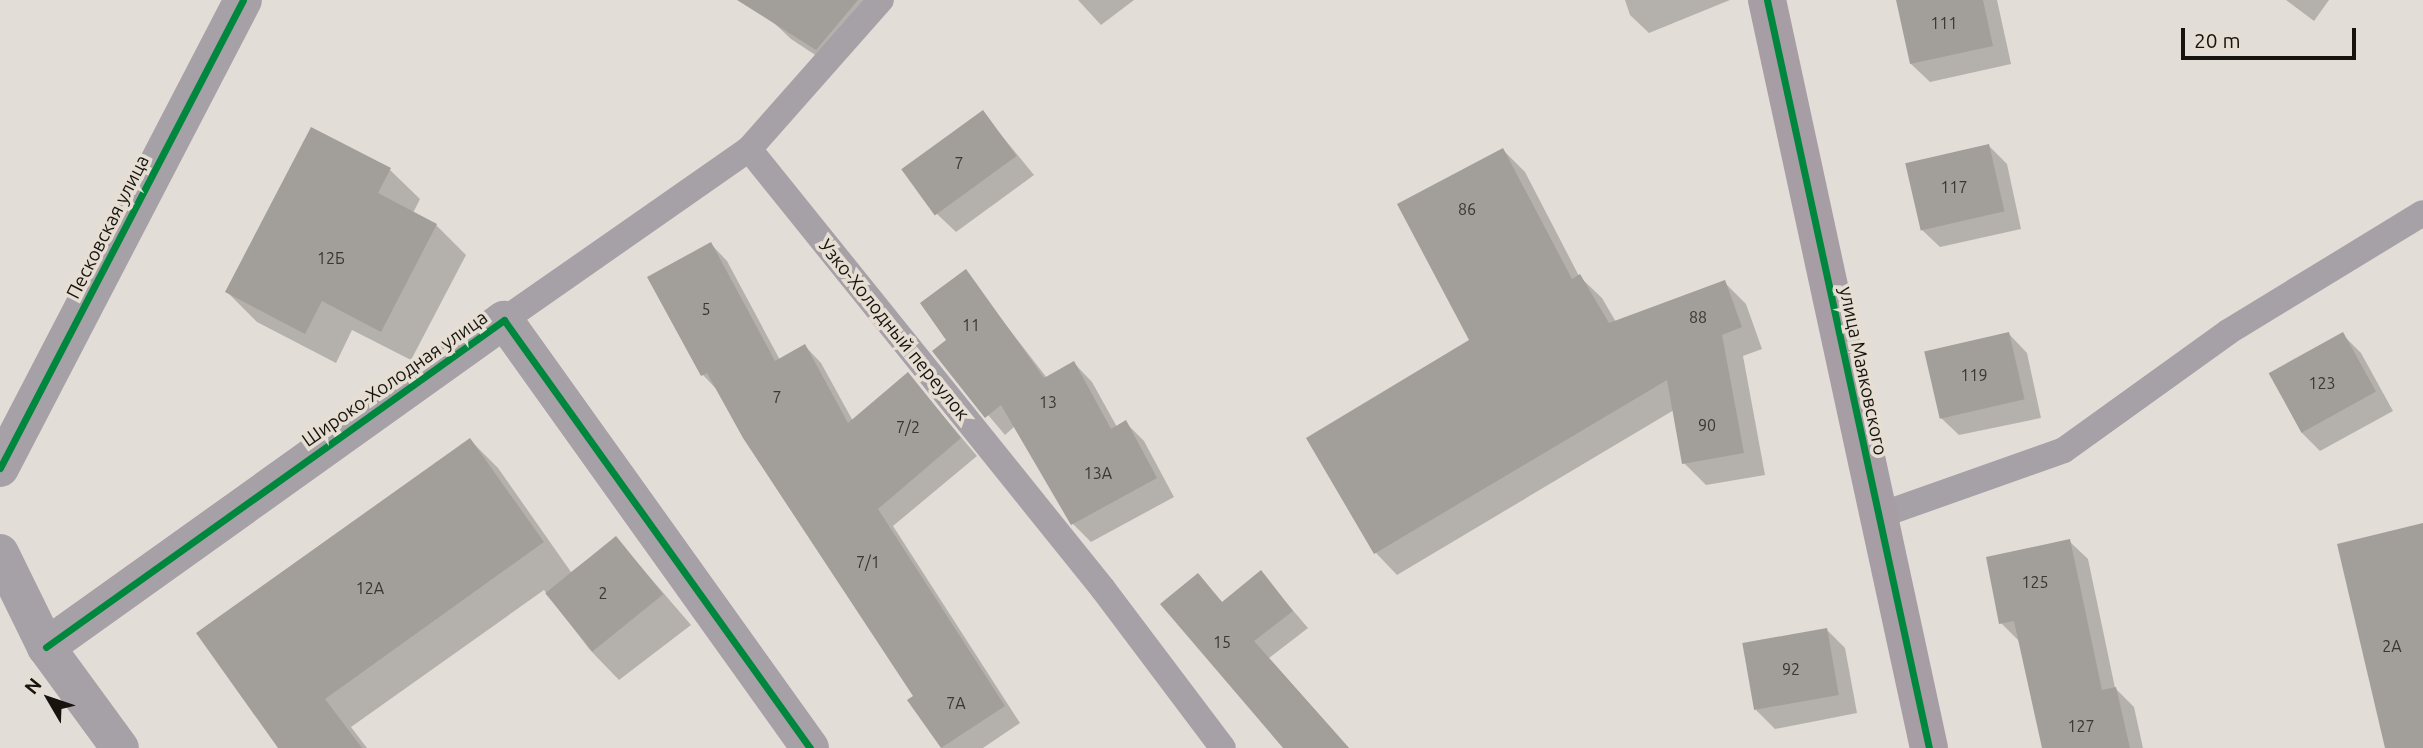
<!DOCTYPE html>
<html>
<head>
<meta charset="utf-8">
<style>
  body { margin:0 }
  #map { position:relative; width:2423px; height:748px; overflow:hidden; background:#e2ddd7; font-family:Ubuntu,sans-serif }
  div>[style] { position:absolute }
  .shadow>* { inset:0; background:#0003 }
  .building>* { inset:0; background:#a29e9a; transform-origin:0 0 }
  .lane>* { height:26px; margin:-13px; padding:0 13px; transform-origin:13px; border-radius:13px; background:#a6a0a7 }
  .street>* { height:38px; margin:-19px; padding:0 19px; transform-origin:19px; border-radius:19px; background:#a6a0a7 }
  .secondary>* { height:38px; margin:-19px; padding:0 19px; transform-origin:19px; border-radius:19px; background:#a69da5 }
  .cycleway>* { height:7px; margin:-3.5px; padding:0 3.5px; transform-origin:3.5px; border-radius:3.5px; background:#00873e }
  span { translate:-50% -50%; white-space:nowrap; text-align:center; line-height:1.15; -webkit-text-stroke:7px #e6ded3; paint-order:stroke }
  .number-label { font-size:16px; color:#3a3632 }
  .number-label span { -webkit-text-stroke-width:0 }
  .street-label { font-size:19px; color:#171410 }
  .north { position:absolute; left:14px; top:664px; width:70px; height:70px; -webkit-text-stroke:5px #e6ded3; paint-order:stroke; rotate:309deg; font-size:19px; font-weight:700; line-height:28px; text-align:center; color:#171410 }
  .north::after { content:''; display:block; margin:auto; width:24px; height:32px; background:#171410; clip-path:polygon(50% 0,100% 100%,50% 72%,0 100%) }
  .scale { position:absolute; left:2181px; top:28px; width:175px; height:32px; box-sizing:border-box; border:4px solid #171410; border-top:0; padding-left:9px; font-size:21px; line-height:24px; white-space:nowrap; color:#171410; -webkit-text-stroke:5px #e6ded3; paint-order:stroke }
</style>
</head>
<body>
<div id="map">
  <div class="shadow">
    <i style="clip-path:polygon(786px 0,889px 0,835px 68px,791px 39px,772px 21px)"></i>
    <i style="clip-path:polygon(1078px 0,1134px 0,1101px 25px)"></i>
    <i style="clip-path:polygon(1625px 0,1730px 0,1649px 33px,1630px 15px)"></i>
    <i style="clip-path:polygon(1897px 0,1997px 0,2011px 64px,1930px 82px,1911px 64px)"></i>
    <i style="clip-path:polygon(2286px 0,2329px 0,2314px 21px)"></i>
    <i style="clip-path:polygon(983px 113px,1034px 175px,956px 232px,937px 214px)"></i>
    <i style="clip-path:polygon(1989px 146px,2007px 164px,2021px 229px,1940px 247px,1921px 229px)"></i>
    <i style="clip-path:polygon(1503px 150px,1525px 172px,1579px 276px,1602px 298px,1616px 322px,1724px 282px,1746px 304px,1762px 349px,1743px 356px,1765px 475px,1706px 485px,1684px 463px,1674px 410px,1397px 575px,1376px 553px,1472px 341px)"></i>
    <i style="clip-path:polygon(390px 170px,420px 199px,413px 213px,436px 225px,466px 255px,411px 360px,352px 330px,336px 363px,257px 322px,227px 292px)"></i>
    <i style="clip-path:polygon(711px 244px,727px 261px,780px 360px,805px 346px,821px 363px,853px 421px,908px 374px,977px 456px,893px 526px,1020px 723px,983px 748px,942px 748px,910px 700px,915px 697px,720px 393px,703px 375px,649px 277px)"></i>
    <i style="clip-path:polygon(965px 272px,1047px 378px,1074px 363px,1092px 382px,1117px 427px,1126px 423px,1144px 441px,1174px 497px,1091px 542px,1073px 524px,1015px 426px,1005px 435px,935px 352px,949px 340px)"></i>
    <i style="clip-path:polygon(2009px 334px,2027px 353px,2041px 418px,1959px 435px,1940px 417px)"></i>
    <i style="clip-path:polygon(2343px 335px,2361px 353px,2393px 411px,2320px 451px,2301px 432px,2270px 374px)"></i>
    <i style="clip-path:polygon(470px 440px,498px 468px,571px 572px,616px 538px,691px 625px,619px 680px,590px 650px,544px 590px,351px 727px,367px 748px,283px 748px)"></i>
    <i style="clip-path:polygon(2069px 541px,2088px 559px,2115px 688px,2134px 707px,2143px 748px,2044px 748px,2020px 642px,2001px 623px)"></i>
    <i style="clip-path:polygon(1261px 573px,1308px 628px,1269px 658px,1349px 748px,1286px 748px,1198px 576px,1223px 603px)"></i>
    <i style="clip-path:polygon(1827px 630px,1845px 648px,1857px 713px,1775px 729px,1756px 710px)"></i>
  </div>
  <div class="building">
    <i style="clip-path:polygon(737px 0,858px 0,816px 50px)"></i>
    <i style="clip-path:polygon(1896px 0,1983px 0,1993px 46px,1910px 64px)"></i>
    <i style="left:983px;top:110px;width:57px;height:101px;rotate:54deg"></i>
    <i style="clip-path:polygon(311px 127px,391px 168px,378px 193px,437px 224px,381px 332px,322px 301px,305px 334px,225px 292px)"></i>
    <i style="left:1989px;top:144px;width:69px;height:86px;rotate:77deg"></i>
    <i style="clip-path:polygon(1503px 148px,1572px 279px,1580px 274px,1609px 323px,1725px 280px,1742px 327px,1722px 335px,1744px 453px,1682px 464px,1667px 380px,1374px 554px,1306px 438px,1469px 340px,1397px 204px)"></i>
    <i style="clip-path:polygon(711px 242px,775px 361px,805px 344px,848px 423px,908px 372px,961px 438px,878px 509px,1005px 706px,941px 748px,907px 700px,913px 696px,743px 438px,707px 373px,701px 376px,647px 277px)"></i>
    <i style="clip-path:polygon(966px 269px,1044px 378px,1074px 361px,1111px 429px,1126px 420px,1157px 478px,1071px 525px,1001px 405px,985px 418px,932px 351px,946px 340px,920px 303px)"></i>
    <i style="left:2009px;top:332px;width:69px;height:87px;rotate:77deg"></i>
    <i style="left:2343px;top:332px;width:68px;height:85px;rotate:61deg"></i>
    <i style="clip-path:polygon(470px 438px,544px 542px,325px 699px,362px 748px,278px 748px,196px 633px)"></i>
    <i style="clip-path:polygon(2423px 523px,2423px 748px,2385px 748px,2337px 544px)"></i>
    <i style="left:616px;top:536px;width:75px;height:91px;rotate:51deg"></i>
    <i style="clip-path:polygon(2070px 539px,2102px 690px,2116px 687px,2130px 748px,2042px 748px,2014px 621px,1999px 624px,1986px 557px)"></i>
    <i style="clip-path:polygon(1261px 570px,1293px 611px,1254px 641px,1349px 748px,1283px 748px,1160px 604px,1198px 573px,1222px 602px)"></i>
    <i style="left:1827px;top:628px;width:68px;height:86px;rotate:80deg"></i>
  </div>
  <div class="lane">
    <i style="left:749px;top:149px;width:199px;rotate:-48.5deg"></i>
    <i style="left:504px;top:320px;width:299px;rotate:-34.9deg"></i>
    <i style="left:749px;top:149px;width:565px;rotate:51.18deg"></i>
    <i style="left:1103px;top:589px;width:199px;rotate:53deg"></i>
    <i style="left:1878px;top:516px;width:197px;rotate:-19.5deg"></i>
    <i style="left:2064px;top:450px;width:202px;rotate:-35.7deg"></i>
    <i style="left:2228px;top:332px;width:228px;rotate:-31.4deg"></i>
  </div>
  <div class="street">
    <i style="left:0;top:468px;width:527px;rotate:-62.56deg"></i>
    <i style="left:0;top:553px;width:105px;rotate:63.9deg"></i>
    <i style="left:46px;top:647px;width:125px;rotate:53.8deg"></i>
    <i style="left:46px;top:647px;width:563px;rotate:-35.53deg"></i>
    <i style="left:504px;top:320px;width:526px;rotate:54.44deg"></i>
  </div>
  <div class="secondary">
    <i style="left:1767px;top:0;width:765px;rotate:77.78deg"></i>
  </div>
  <div class="cycleway">
    <i style="left:1767px;top:0;width:765px;rotate:77.78deg"></i>
    <i style="left:0;top:468px;width:527px;rotate:-62.56deg"></i>
    <i style="left:46px;top:647px;width:563px;rotate:-35.53deg"></i>
    <i style="left:504px;top:320px;width:526px;rotate:54.44deg"></i>
  </div>
  <div class="number-label">
    <span style="left:1944px;top:23px">111</span>
    <span style="left:959px;top:163px">7</span>
    <span style="left:1954px;top:187px">117</span>
    <span style="left:1467px;top:209px">86</span>
    <span style="left:331px;top:258px">12Б</span>
    <span style="left:706px;top:309px">5</span>
    <span style="left:1698px;top:317px">88</span>
    <span style="left:971px;top:325px">11</span>
    <span style="left:1974px;top:375px">119</span>
    <span style="left:2322px;top:383px">123</span>
    <span style="left:777px;top:397px">7</span>
    <span style="left:1048px;top:402px">13</span>
    <span style="left:1707px;top:425px">90</span>
    <span style="left:908px;top:427px">7/2</span>
    <span style="left:1098px;top:473px">13А</span>
    <span style="left:868px;top:562px">7/1</span>
    <span style="left:2035px;top:582px">125</span>
    <span style="left:370px;top:588px">12А</span>
    <span style="left:603px;top:593px">2</span>
    <span style="left:1222px;top:642px">15</span>
    <span style="left:2392px;top:646px">2А</span>
    <span style="left:1791px;top:669px">92</span>
    <span style="left:956px;top:703px">7А</span>
    <span style="left:2081px;top:726px">127</span>
  </div>
  <div class="street-label">
    <span style="left:108px;top:227px;rotate:-63deg">Песковская улица</span>
    <span style="left:894px;top:330px;rotate:51deg">Узко-Холодный переулок</span>
    <span style="left:1863px;top:371px;rotate:78deg">улица Маяковского</span>
    <span style="left:395px;top:379px;rotate:-35deg">Широко-Холодная улица</span>
  </div>
  <div class="north">N</div>
  <div class="scale">20 m</div>
</div>
</body>
</html>
